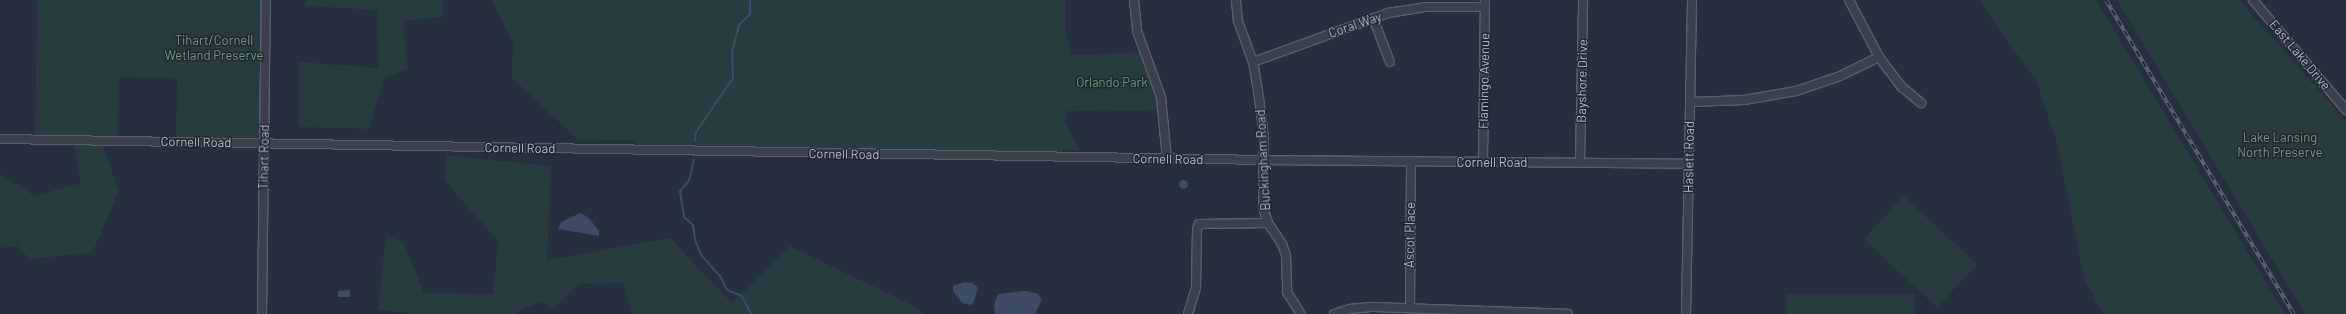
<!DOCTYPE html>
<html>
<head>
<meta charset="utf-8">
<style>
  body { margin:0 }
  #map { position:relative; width:2346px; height:314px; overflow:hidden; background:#262f3d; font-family:Barlow,sans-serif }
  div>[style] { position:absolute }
  .green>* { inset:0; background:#283b3e; transform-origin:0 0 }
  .water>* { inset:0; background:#3d4c64 }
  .round { border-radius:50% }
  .stream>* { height:2px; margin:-1px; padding:0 1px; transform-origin:1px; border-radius:1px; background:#3d4c64 }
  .roads { filter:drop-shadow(1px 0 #585f6b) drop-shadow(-1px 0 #585f6b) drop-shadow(0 1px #585f6b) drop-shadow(0 -1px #585f6b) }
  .minor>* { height:8px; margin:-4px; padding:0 4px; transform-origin:4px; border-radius:4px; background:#3a414d }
  .rail>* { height:3.5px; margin-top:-1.75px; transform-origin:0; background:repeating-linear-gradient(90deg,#1f2632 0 6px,#5d6574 0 12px); box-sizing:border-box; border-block:1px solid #5d6574 }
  span { translate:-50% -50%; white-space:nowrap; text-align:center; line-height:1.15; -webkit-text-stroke:3px #1f2632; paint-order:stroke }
  .street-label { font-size:13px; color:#b6bcc8 }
  .park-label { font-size:13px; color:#6f977a }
</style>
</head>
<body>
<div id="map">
  <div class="green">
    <i style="clip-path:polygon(37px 0,262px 0,261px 128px,258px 136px,251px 140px,176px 139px,177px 78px,119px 77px,118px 138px,100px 138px,119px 191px,92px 253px,29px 259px,18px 246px,0 248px,0 174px,35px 196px,81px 183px,73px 137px,35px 136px)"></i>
    <i style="clip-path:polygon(306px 0,443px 0,443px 17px,403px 21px,408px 68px,384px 79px,369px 129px,299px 127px,299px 62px,378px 68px,377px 10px,304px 6px)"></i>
    <i style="clip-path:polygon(492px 0,1065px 0,1065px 30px,1072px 55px,1141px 52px,1155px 88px,1160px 110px,1068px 111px,1065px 122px,1080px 151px,1063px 149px,1063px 154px,636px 146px,636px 140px,579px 141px,511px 77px,513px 44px)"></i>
    <i style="clip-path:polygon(1979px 0,2096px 0,2285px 314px,2103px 314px,2084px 279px,2057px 144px,2036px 81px)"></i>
    <i style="clip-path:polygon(2117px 0,2239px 0,2346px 121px,2346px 314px,2305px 314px)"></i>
    <i style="clip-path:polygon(447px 155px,551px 166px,547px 260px,670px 238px,732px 303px,790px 246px,918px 308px,923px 314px,632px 314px,623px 283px,579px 284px,554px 309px,541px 301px,513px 314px,412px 314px,378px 310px,386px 235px,404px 243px,424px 293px,493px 294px,498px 241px,444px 180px)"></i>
    <i style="left:1904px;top:196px;width:100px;height:59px;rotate:43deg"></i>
    <i style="left:1786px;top:294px;width:128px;height:20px"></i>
  </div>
  <div class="water">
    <i class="round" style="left:1178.5px;top:179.5px;width:9px;height:9px"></i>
    <i style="clip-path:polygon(580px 213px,588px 217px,599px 231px,599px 236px,558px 229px,561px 222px)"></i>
    <i style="clip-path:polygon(964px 282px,972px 283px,978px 288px,974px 302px,971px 305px,962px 303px,953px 291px,953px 286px)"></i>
    <i style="clip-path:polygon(350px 290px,350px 297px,338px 297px,338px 291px)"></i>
    <i style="clip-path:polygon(1026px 291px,1038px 294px,1042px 300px,1035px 314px,995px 314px,994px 304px,998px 294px)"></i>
  </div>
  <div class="stream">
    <i style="left:695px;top:141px;width:9px;rotate:-84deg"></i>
    <i style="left:696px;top:132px;width:65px;rotate:-55.6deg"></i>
    <i style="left:733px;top:78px;width:26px;rotate:-92deg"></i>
    <i style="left:732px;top:52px;width:28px;rotate:-75deg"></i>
    <i style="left:739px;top:25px;width:16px;rotate:-45deg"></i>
    <i style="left:750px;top:14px;width:14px;rotate:-90deg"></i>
    <i style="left:694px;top:160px;width:21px;rotate:104deg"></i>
    <i style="left:689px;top:180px;width:14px;rotate:129deg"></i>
    <i style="left:680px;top:191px;width:26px;rotate:81deg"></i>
    <i style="left:684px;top:217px;width:12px;rotate:42deg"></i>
    <i style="left:693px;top:225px;width:15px;rotate:82deg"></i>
    <i style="left:695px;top:240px;width:16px;rotate:68deg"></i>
    <i style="left:701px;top:255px;width:28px;rotate:48deg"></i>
    <i style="left:720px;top:276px;width:16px;rotate:63deg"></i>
    <i style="left:727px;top:290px;width:16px;rotate:22deg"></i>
    <i style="left:742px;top:296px;width:20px;rotate:63deg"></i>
  </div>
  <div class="roads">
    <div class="minor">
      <i style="left:1134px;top:0;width:31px;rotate:84deg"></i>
      <i style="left:1137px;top:31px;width:70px;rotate:70deg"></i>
      <i style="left:1161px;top:97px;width:62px;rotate:84.5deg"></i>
      <i style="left:1236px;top:0;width:21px;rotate:85deg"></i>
      <i style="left:1238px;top:21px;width:44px;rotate:69.9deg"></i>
      <i style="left:1253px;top:62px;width:29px;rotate:80deg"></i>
      <i style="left:1258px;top:91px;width:46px;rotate:82.6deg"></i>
      <i style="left:1264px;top:137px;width:70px;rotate:90.8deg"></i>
      <i style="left:1263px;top:207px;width:17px;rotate:73deg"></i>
      <i style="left:1268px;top:223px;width:25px;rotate:56deg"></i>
      <i style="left:1282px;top:244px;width:12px;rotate:70deg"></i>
      <i style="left:1286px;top:255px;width:37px;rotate:88deg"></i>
      <i style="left:1287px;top:292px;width:26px;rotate:58deg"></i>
      <i style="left:1849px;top:0;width:64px;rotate:62.2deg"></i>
      <i style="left:1879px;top:57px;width:38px;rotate:53deg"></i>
      <i style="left:1902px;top:87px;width:25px;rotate:40deg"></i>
      <i style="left:2253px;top:0;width:144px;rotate:49.8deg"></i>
      <i style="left:1373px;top:18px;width:47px;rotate:68.9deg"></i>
      <i style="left:1253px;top:62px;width:144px;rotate:-19.9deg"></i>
      <i style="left:1388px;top:13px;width:36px;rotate:-9deg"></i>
      <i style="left:1424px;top:7px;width:61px"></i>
      <i style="left:1691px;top:102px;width:53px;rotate:-2.2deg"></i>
      <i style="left:1744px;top:100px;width:53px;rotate:-9.8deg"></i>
      <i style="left:1796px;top:91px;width:46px;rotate:-18.8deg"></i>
      <i style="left:1840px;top:76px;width:43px;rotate:-26deg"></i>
      <i style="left:0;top:139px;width:1263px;rotate:0.95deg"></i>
      <i style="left:1263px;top:160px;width:426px;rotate:0.5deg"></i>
      <i style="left:1483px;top:162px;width:162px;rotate:-89.3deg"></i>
      <i style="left:1580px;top:163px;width:163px;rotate:-88.9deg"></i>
      <i style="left:1410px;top:308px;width:147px;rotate:-89.6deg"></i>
      <i style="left:262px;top:314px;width:314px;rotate:-89.3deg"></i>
      <i style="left:1188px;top:314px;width:28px;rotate:-73deg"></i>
      <i style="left:1196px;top:287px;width:58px;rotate:-89deg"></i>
      <i style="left:1197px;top:229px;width:5px;rotate:-68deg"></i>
      <i style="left:1199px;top:224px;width:69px;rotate:-0.8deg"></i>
      <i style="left:1334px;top:314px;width:16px;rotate:-18deg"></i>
      <i style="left:1349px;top:309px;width:22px;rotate:-5deg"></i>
      <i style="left:1371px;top:307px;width:197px;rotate:2deg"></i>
      <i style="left:1686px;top:314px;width:314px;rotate:-88.9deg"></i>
    </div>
  </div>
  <div class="rail">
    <i style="left:2106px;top:0;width:366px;rotate:59.1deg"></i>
  </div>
  <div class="street-label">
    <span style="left:1355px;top:25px;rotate:-19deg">Coral Way</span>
    <span style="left:2300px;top:55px;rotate:50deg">East Lake Drive</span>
    <span style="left:1484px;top:81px;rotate:-89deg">Flamingo Avenue</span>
    <span style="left:1582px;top:81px;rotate:-89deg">Bayshore Drive</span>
    <span style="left:196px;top:142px;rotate:1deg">Cornell Road</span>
    <span style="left:520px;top:148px;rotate:1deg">Cornell Road</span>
    <span style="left:844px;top:154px;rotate:1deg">Cornell Road</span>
    <span style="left:264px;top:157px;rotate:-89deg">Tihart Road</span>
    <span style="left:1689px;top:157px;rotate:-89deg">Haslett Road</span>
    <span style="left:1168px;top:159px;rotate:1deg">Cornell Road</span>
    <span style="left:1263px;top:160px;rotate:-93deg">Buckingham Road</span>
    <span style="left:1492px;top:162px">Cornell Road</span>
    <span style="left:1410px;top:235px;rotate:-89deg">Ascot Place</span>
  </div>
  <div class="park-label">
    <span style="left:214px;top:48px">Tihart/Cornell<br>Wetland Preserve</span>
    <span style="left:1112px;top:82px">Orlando Park</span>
    <span style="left:2280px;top:145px">Lake Lansing<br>North Preserve</span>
  </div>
</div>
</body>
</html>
